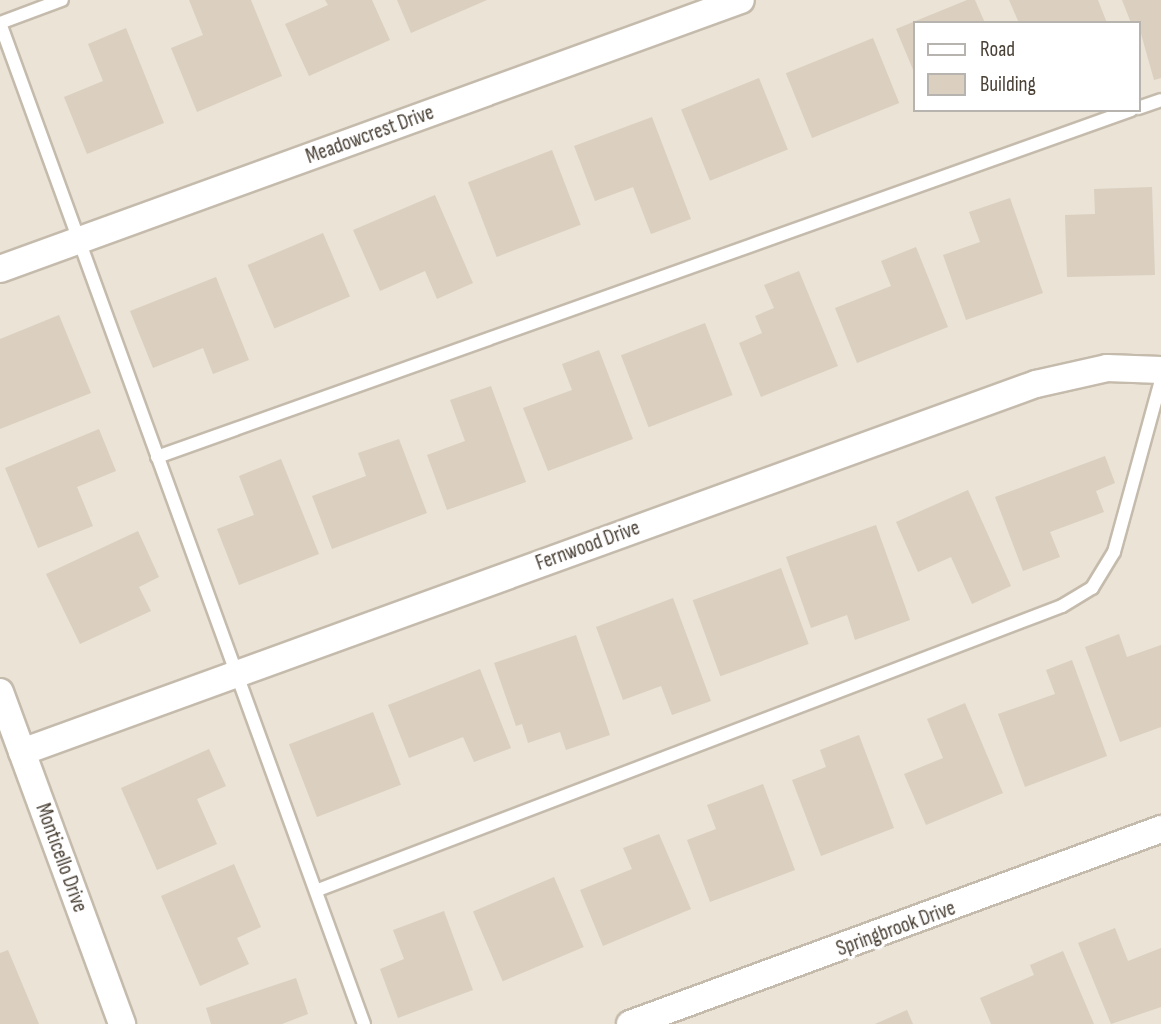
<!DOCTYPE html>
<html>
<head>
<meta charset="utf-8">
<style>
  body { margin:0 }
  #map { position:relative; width:1161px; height:1024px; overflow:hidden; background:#f5f1e8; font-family:"Sofia Sans Condensed",sans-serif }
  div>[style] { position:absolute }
  .residential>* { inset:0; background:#eae3d6 }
  .building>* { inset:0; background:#dbcfbf; transform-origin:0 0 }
  .roads { filter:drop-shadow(2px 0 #c5bbac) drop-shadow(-2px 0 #c5bbac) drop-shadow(0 2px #c5bbac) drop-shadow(0 -2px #c5bbac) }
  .service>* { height:12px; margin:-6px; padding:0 6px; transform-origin:6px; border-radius:6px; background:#fff }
  .minor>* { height:26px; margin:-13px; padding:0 13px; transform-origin:13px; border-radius:13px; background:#fff }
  span { translate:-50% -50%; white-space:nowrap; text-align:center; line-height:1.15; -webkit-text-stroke:7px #fff; paint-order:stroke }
  .street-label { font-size:21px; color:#4a4136 }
  .legend { position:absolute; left:913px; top:21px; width:228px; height:91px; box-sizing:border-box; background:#fff; border:2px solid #b7b3af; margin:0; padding:9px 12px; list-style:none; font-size:21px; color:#4a4136 }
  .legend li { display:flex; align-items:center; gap:14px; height:35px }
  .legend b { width:35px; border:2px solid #b7b3af }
</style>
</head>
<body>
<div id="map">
  <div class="residential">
    <i style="clip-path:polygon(evenodd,0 0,1161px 0,1161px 1024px,0 1024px,0 0,914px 23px,1138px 23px,1138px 110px,914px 110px,914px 23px)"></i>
  </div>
  <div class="building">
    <i style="clip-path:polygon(189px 0,251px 0,282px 76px,197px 112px,171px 48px,203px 35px)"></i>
    <i style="clip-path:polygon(325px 0,372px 0,390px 40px,309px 76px,285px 24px,328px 5px)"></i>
    <i style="clip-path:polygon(397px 0,487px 0,411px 33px)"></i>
    <i style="clip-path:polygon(967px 0,975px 0,985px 23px,914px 23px,914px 72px,896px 29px)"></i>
    <i style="clip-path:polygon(1009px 0,1098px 0,1107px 23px,1019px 23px)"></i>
    <i style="clip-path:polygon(1122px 0,1161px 0,1161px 78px,1154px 80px,1138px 23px,1131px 23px)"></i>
    <i style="clip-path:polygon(126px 28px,164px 123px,87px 154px,64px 97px,103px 81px,88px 44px)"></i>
    <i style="left:873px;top:38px;width:70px;height:94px;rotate:68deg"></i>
    <i style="left:759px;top:78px;width:77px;height:84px;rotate:68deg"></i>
    <i style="clip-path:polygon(652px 117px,691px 219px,651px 234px,633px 187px,595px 201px,574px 146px)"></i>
    <i style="left:552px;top:150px;width:80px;height:90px;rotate:69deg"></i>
    <i style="clip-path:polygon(1152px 187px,1155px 275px,1067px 277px,1065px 215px,1095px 214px,1094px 189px)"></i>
    <i style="clip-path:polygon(435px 195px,473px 283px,437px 299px,425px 271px,380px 291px,353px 230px)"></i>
    <i style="clip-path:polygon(1010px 198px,1043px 293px,966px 320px,943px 255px,980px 242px,969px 212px)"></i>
    <i style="left:323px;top:233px;width:69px;height:82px;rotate:67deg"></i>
    <i style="clip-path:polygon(916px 247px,948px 327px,857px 363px,835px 308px,891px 286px,881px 261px)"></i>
    <i style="clip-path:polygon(799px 271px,838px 366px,761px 397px,739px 343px,762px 333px,755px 316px,774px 308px,764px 285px)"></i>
    <i style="clip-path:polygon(216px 277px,249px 360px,213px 374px,203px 348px,153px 368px,130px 311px)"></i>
    <i style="clip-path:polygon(59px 315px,91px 393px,0 429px,0 339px)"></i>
    <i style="left:705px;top:323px;width:77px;height:90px;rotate:69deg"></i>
    <i style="clip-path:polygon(599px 350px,633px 439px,548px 471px,523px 408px,572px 390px,562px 364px)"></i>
    <i style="clip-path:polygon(491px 386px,526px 482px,447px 510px,427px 455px,465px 441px,450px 400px)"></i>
    <i style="clip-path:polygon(99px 429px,116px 471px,77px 487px,93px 526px,38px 548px,5px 468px)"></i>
    <i style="clip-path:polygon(399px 439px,427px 513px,332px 549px,312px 496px,366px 476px,358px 453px)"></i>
    <i style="clip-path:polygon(1105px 456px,1115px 483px,1096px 491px,1104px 512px,1050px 532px,1060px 557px,1023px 571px,995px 497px)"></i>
    <i style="clip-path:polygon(281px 459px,319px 554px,239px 585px,217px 529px,254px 515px,239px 476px)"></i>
    <i style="clip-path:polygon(968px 490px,1011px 586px,972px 604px,951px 557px,918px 572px,896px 522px)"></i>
    <i style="clip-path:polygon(876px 525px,910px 620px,855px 640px,847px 615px,811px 628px,786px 557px)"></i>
    <i style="clip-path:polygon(138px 531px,159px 577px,139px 587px,151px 611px,80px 644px,46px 574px)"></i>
    <i style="left:781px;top:568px;width:81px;height:94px;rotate:70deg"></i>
    <i style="clip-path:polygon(673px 598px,711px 701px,672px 715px,661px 686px,623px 700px,596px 627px)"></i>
    <i style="clip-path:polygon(1119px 634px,1127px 657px,1161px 645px,1161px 727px,1120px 742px,1085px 647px)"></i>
    <i style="clip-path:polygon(576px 635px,610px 735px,566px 750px,560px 732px,528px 743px,522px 724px,516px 726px,494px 663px)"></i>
    <i style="clip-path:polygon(1072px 660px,1107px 756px,1025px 787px,998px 714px,1055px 694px,1046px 670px)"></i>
    <i style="clip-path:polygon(480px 669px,511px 748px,474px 762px,463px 737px,409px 758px,388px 705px)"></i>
    <i style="clip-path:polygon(965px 703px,1003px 793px,926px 825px,904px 774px,943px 758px,927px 719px)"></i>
    <i style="left:373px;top:712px;width:78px;height:90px;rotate:69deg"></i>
    <i style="clip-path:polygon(859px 735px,894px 828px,821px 856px,792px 780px,826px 767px,820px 750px)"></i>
    <i style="clip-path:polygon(209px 749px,226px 786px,197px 799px,217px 844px,157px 870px,121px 788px)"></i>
    <i style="clip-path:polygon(763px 784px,795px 870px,710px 902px,687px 840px,716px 829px,707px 805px)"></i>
    <i style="clip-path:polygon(659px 834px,691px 909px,603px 946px,580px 890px,632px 869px,623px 848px)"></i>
    <i style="clip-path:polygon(234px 864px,261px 927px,237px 938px,249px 964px,200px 986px,161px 896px)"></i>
    <i style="left:554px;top:877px;width:76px;height:88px;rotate:67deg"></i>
    <i style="clip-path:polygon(444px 911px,473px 990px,398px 1018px,380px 969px,404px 959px,393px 930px)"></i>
    <i style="clip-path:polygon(1115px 928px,1128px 961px,1161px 948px,1161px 1007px,1111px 1024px,1078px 943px)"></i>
    <i style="clip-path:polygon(8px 950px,39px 1024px,0 1024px,0 953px)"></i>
    <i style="clip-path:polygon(1063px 951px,1094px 1024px,991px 1024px,980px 998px,1034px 975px,1030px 965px)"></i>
    <i style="clip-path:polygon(296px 978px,308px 1014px,282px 1024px,211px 1024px,206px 1008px)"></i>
    <i style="clip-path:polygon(907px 1010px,913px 1024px,875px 1024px)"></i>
  </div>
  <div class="roads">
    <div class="service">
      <i style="left:0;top:23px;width:1065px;rotate:70.02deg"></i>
      <i style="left:0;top:23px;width:66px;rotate:-20.4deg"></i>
      <i style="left:1138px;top:108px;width:24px;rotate:-19deg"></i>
      <i style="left:157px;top:457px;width:1034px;rotate:-19.61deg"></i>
      <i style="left:318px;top:890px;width:796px;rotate:-20.89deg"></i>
      <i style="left:1062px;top:606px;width:35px;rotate:-31deg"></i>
      <i style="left:1092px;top:588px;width:42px;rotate:-58.6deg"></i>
      <i style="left:1114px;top:552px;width:178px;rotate:-74.7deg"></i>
    </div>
    <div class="minor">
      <i style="left:0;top:269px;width:788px;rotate:-19.95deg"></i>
      <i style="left:0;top:692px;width:354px;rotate:69.8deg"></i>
      <i style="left:22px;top:752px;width:1079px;rotate:-19.95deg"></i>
      <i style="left:1036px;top:384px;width:73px;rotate:-12.7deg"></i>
      <i style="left:1107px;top:368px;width:54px;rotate:2.1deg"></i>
      <i style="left:630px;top:1024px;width:566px;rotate:-20.16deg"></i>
    </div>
  </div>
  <div class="street-label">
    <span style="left:370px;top:135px;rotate:-20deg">Meadowcrest Drive</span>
    <span style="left:588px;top:546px;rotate:-20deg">Fernwood Drive</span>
    <span style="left:61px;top:858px;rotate:70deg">Monticello Drive</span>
    <span style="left:896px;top:929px;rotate:-20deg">Springbrook Drive</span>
  </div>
  <ul class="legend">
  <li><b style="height:9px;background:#fff"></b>Road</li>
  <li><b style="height:19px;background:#dbcfbf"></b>Building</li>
  </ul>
</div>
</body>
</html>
